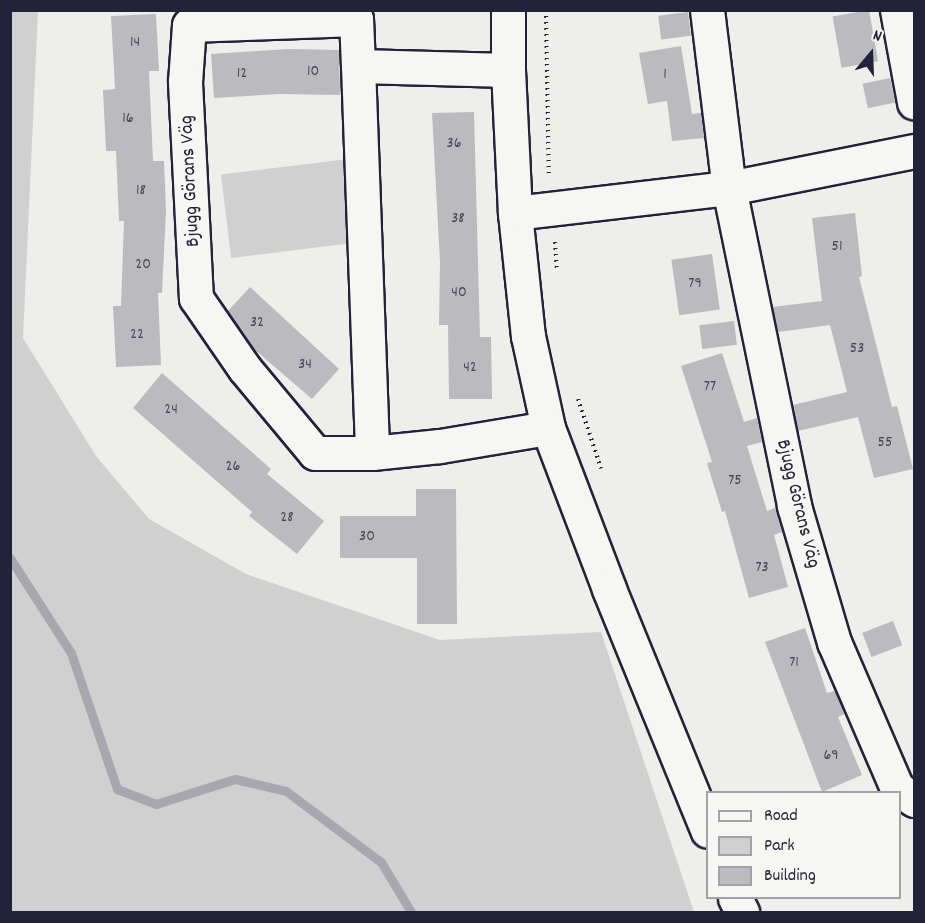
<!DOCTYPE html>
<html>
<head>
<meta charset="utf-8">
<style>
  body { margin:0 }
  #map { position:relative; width:925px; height:923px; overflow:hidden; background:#eeeeeb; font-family:Dekko,sans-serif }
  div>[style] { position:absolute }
  .green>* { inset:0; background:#d0d0d1; transform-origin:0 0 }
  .stream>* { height:9px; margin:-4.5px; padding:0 4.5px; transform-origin:4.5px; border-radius:4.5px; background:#a7a7af }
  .building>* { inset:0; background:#bbbbbf; transform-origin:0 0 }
  .path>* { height:4px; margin-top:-2px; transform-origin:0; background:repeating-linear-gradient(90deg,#22223b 0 1.5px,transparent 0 6px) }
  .roads { filter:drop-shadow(2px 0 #22223b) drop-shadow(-2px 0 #22223b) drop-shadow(0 2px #22223b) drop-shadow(0 -2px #22223b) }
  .minor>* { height:33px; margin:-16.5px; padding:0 16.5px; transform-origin:16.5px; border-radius:16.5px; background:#f6f6f2 }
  span { translate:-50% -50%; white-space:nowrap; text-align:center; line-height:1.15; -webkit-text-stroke:4.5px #f6f6f2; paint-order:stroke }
  .number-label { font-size:16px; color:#48485c }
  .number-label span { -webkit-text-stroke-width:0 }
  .street-label { font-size:20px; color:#22223b }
  .frame { position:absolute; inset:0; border:12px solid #22223b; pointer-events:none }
  .legend { position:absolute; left:706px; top:791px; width:195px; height:108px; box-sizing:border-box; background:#f6f6f2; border:2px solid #a1a1a9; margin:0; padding:8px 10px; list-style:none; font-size:18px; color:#22223b }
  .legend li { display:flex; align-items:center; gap:12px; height:30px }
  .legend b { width:30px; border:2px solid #a1a1a9 }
  .north { position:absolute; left:841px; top:24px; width:60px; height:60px; -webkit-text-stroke:4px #f6f6f2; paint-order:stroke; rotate:19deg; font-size:16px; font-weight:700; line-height:24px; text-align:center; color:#22223b }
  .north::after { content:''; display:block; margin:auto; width:21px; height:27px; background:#22223b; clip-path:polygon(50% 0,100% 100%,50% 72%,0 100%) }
</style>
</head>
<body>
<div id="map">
  <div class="green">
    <i style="clip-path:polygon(10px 11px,38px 11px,23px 338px,96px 456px,149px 519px,246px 574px,440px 640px,601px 632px,694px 912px,11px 912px)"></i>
    <i style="left:348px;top:159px;width:84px;height:128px;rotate:83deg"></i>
  </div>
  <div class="stream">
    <i style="left:10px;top:558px;width:113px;rotate:57.3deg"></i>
    <i style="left:71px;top:653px;width:144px;rotate:71.3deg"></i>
    <i style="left:117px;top:789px;width:42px;rotate:21deg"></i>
    <i style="left:156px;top:804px;width:83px;rotate:-17.6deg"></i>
    <i style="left:235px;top:779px;width:52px;rotate:13.2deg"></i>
    <i style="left:286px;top:791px;width:119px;rotate:36.8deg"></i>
    <i style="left:381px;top:862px;width:58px;rotate:59deg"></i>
  </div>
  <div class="building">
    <i style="left:869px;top:10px;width:52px;height:37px;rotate:80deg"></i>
    <i style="left:688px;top:12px;width:24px;height:30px;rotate:83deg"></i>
    <i style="clip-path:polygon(156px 14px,159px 71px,149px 71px,153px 161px,164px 161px,166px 211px,162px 293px,158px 293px,161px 365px,116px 367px,113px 306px,121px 306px,124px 221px,119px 221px,116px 151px,106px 151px,103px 90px,115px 89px,111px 16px)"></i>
    <i style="clip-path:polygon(681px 46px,692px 114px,701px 113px,704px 138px,672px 141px,667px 101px,648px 104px,639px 53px)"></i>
    <i style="clip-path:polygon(288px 49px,339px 50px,340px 95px,279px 94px,214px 98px,211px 54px)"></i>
    <i style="left:890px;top:78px;width:25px;height:28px;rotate:78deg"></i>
    <i style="clip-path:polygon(474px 112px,480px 337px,491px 337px,492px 399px,449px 399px,448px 325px,439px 325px,440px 262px,432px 113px)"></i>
    <i style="clip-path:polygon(855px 213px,862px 276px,859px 277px,892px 407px,897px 406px,913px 469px,874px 478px,858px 417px,798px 431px,793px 405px,847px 392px,830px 325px,778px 332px,772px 307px,822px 301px,812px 218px)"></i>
    <i style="left:712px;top:254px;width:56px;height:41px;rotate:82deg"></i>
    <i style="clip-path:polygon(250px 287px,339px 369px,312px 399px,255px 350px,228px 311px)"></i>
    <i style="left:734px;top:321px;width:24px;height:35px;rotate:83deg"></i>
    <i style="clip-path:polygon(722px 353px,744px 422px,757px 418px,762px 442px,747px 446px,767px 511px,775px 508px,782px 532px,774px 535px,788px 587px,749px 598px,725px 511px,722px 512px,707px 463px,712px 462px,681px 366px)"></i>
    <i style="clip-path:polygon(162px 373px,271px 469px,267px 474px,324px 521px,297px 554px,249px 516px,252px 512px,133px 408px)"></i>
    <i style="clip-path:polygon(416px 489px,456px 489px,457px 624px,417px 624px,417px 558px,340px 558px,340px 516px,416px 516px)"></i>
    <i style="left:893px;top:621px;width:26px;height:33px;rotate:69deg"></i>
    <i style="clip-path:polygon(805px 628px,827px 693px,835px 691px,845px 714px,838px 717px,862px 775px,822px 792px,765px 642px)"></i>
  </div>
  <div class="path">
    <i style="left:546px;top:10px;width:165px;rotate:89deg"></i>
    <i style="left:555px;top:242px;width:28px;rotate:86deg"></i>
    <i style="left:578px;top:399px;width:73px;rotate:71.6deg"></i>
  </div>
  <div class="roads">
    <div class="minor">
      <i style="left:508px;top:10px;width:60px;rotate:90deg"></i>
      <i style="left:508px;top:70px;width:143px;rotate:87.2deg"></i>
      <i style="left:515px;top:213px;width:124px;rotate:84deg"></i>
      <i style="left:528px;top:336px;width:94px;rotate:77.7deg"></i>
      <i style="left:548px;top:428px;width:172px;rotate:69.2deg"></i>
      <i style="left:609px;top:589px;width:261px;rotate:67.8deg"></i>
      <i style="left:707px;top:10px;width:179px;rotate:83deg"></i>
      <i style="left:729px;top:188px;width:325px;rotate:78.4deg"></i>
      <i style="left:794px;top:506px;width:142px;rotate:73.6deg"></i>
      <i style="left:834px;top:642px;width:159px;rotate:66.7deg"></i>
      <i style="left:897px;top:788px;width:21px;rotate:35deg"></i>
      <i style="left:897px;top:10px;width:94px;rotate:79.5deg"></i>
      <i style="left:358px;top:66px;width:387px;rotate:87.9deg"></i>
      <i style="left:508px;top:70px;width:150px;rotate:-178.5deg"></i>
      <i style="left:358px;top:66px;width:47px;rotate:-92.4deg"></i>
      <i style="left:356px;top:19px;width:167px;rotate:177.9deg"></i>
      <i style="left:189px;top:25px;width:57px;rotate:94deg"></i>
      <i style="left:185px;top:82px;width:216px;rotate:87.1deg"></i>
      <i style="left:196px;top:298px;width:86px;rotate:55.4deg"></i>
      <i style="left:245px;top:369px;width:109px;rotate:50.2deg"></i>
      <i style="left:315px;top:453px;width:57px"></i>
      <i style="left:372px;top:453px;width:68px;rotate:-5.9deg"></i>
      <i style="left:440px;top:446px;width:109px;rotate:-9.5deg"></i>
      <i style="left:515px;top:213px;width:215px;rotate:-6.7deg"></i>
      <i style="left:729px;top:188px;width:189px;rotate:-11.3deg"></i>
      <i style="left:735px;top:898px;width:16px;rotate:63deg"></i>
    </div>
  </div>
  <div class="number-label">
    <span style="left:135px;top:43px">14</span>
    <span style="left:313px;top:72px">10</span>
    <span style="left:242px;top:74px">12</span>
    <span style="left:665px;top:75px">1</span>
    <span style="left:128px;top:119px">16</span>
    <span style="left:454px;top:144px">36</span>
    <span style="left:141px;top:191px">18</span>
    <span style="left:458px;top:219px">38</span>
    <span style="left:837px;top:247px">51</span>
    <span style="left:143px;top:265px">20</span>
    <span style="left:695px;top:284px">79</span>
    <span style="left:459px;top:293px">40</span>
    <span style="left:257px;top:323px">32</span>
    <span style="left:137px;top:335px">22</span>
    <span style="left:857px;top:349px">53</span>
    <span style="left:305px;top:365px">34</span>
    <span style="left:470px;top:368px">42</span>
    <span style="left:710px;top:387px">77</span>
    <span style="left:171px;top:410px">24</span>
    <span style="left:885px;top:443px">55</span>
    <span style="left:233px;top:467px">26</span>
    <span style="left:735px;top:481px">75</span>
    <span style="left:287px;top:518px">28</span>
    <span style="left:367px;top:537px">30</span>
    <span style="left:762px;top:568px">73</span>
    <span style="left:794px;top:663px">71</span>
    <span style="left:831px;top:756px">69</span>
  </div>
  <div class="street-label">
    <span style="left:191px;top:181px;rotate:-93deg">Bjugg Görans Väg</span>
    <span style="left:797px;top:504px;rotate:76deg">Bjugg Görans Väg</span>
  </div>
  <div class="frame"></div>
  <ul class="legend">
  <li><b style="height:8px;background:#f6f6f2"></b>Road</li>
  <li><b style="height:16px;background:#d0d0d1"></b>Park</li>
  <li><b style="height:16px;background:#bbbbbf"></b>Building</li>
  </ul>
  <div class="north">N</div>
</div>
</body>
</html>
